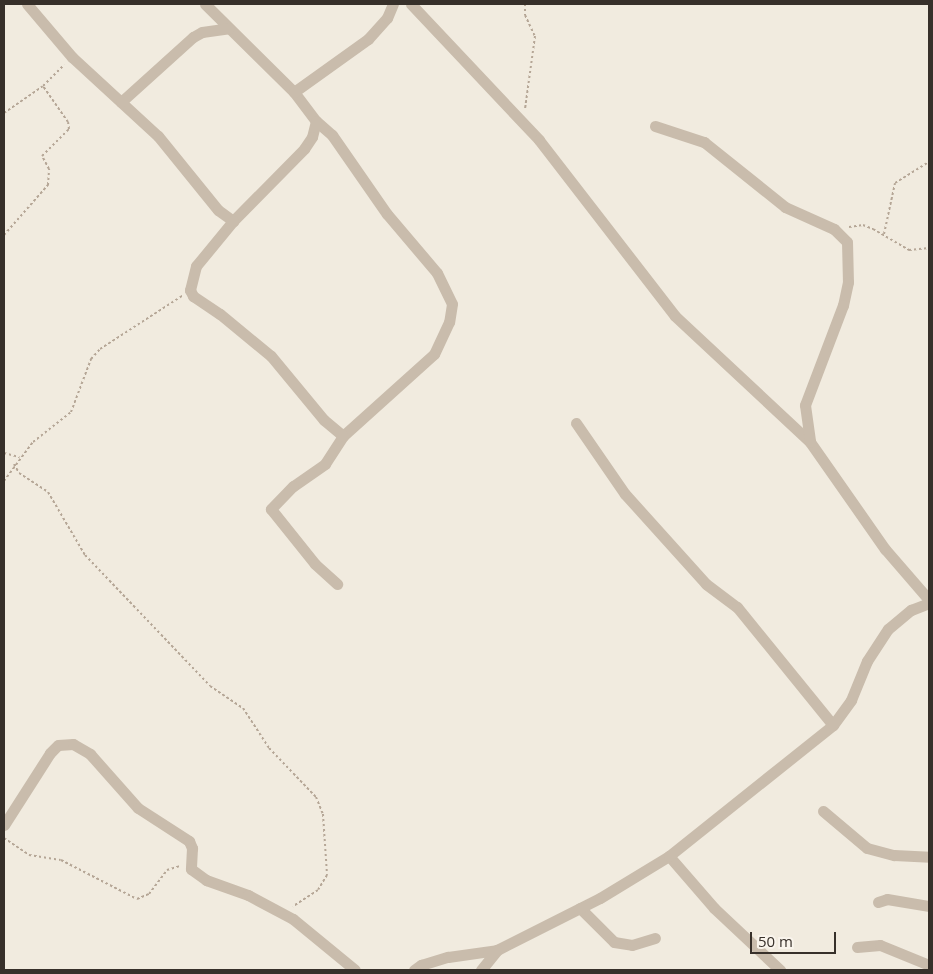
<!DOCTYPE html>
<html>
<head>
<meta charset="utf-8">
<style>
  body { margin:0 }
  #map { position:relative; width:933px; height:974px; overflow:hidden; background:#f1ebdf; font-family:"Open Sans",sans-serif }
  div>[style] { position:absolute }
  .path>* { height:2px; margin-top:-1px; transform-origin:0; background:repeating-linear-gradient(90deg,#b5a696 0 2.5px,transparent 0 5px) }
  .minor>* { height:11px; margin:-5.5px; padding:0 5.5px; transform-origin:5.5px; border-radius:5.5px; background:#c9bcac }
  span { translate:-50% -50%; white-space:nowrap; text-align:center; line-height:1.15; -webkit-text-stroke:5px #f9f4ec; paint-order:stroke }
  .frame { position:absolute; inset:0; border:5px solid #37302a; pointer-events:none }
  .scale { position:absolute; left:750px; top:932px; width:86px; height:22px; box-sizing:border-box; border:2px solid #37302a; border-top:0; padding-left:6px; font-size:15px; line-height:18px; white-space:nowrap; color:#37302a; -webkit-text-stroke:4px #f9f4ec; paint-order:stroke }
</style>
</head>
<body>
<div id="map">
  <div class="path">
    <i style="left:525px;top:4px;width:11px;rotate:90deg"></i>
    <i style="left:525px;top:15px;width:23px;rotate:65deg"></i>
    <i style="left:535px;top:36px;width:74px;rotate:97.8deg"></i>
    <i style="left:4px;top:113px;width:47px;rotate:-34.7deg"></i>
    <i style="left:43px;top:86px;width:30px;rotate:-45deg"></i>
    <i style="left:849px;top:227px;width:14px;rotate:-8deg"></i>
    <i style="left:863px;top:225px;width:11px;rotate:22deg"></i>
    <i style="left:873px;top:229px;width:42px;rotate:30.3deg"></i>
    <i style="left:909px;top:250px;width:20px;rotate:-6deg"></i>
    <i style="left:884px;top:234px;width:52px;rotate:-77.8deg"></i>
    <i style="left:895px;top:183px;width:40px;rotate:-32deg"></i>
    <i style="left:4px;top:235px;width:67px;rotate:-48.7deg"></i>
    <i style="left:48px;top:185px;width:16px;rotate:-86deg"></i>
    <i style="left:49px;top:169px;width:15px;rotate:-118deg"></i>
    <i style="left:42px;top:156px;width:38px;rotate:-45deg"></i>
    <i style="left:69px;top:129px;width:7px;rotate:-98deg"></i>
    <i style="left:68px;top:122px;width:44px;rotate:-124.8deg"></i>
    <i style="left:4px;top:453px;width:16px;rotate:15deg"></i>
    <i style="left:14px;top:464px;width:10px;rotate:61deg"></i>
    <i style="left:19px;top:473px;width:35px;rotate:33deg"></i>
    <i style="left:48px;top:492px;width:73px;rotate:59.6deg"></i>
    <i style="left:85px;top:555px;width:181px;rotate:46.3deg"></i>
    <i style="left:210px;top:686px;width:40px;rotate:34deg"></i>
    <i style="left:243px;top:708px;width:48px;rotate:57deg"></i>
    <i style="left:269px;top:748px;width:68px;rotate:46.2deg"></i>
    <i style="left:316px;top:797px;width:18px;rotate:68deg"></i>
    <i style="left:323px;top:814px;width:61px;rotate:86.2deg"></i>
    <i style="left:327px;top:875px;width:17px;rotate:121deg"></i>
    <i style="left:318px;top:890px;width:30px;rotate:147deg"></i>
    <i style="left:4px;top:481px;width:49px;rotate:-53.4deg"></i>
    <i style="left:33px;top:442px;width:48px;rotate:-38.3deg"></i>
    <i style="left:71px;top:412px;width:57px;rotate:-69.3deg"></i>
    <i style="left:91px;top:359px;width:13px;rotate:-48deg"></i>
    <i style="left:100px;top:349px;width:98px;rotate:-32.9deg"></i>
    <i style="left:4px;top:838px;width:30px;rotate:34deg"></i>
    <i style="left:29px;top:855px;width:32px;rotate:9deg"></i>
    <i style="left:61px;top:860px;width:85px;rotate:27.2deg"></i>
    <i style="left:137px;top:899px;width:13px;rotate:-23deg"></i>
    <i style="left:149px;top:894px;width:30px;rotate:-53deg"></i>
    <i style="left:167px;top:870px;width:14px;rotate:-17deg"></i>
  </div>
  <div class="minor">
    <i style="left:27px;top:4px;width:70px;rotate:49.7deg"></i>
    <i style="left:72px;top:57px;width:117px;rotate:42.6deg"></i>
    <i style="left:158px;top:136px;width:95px;rotate:51deg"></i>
    <i style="left:218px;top:210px;width:19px;rotate:36deg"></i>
    <i style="left:205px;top:4px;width:125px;rotate:44.7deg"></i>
    <i style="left:294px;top:92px;width:36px;rotate:53deg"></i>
    <i style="left:316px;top:121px;width:21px;rotate:41deg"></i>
    <i style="left:332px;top:135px;width:96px;rotate:55.2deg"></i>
    <i style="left:387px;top:214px;width:77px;rotate:49.7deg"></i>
    <i style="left:437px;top:273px;width:34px;rotate:64deg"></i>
    <i style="left:452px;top:304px;width:18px;rotate:99deg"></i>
    <i style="left:449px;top:322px;width:35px;rotate:115deg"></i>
    <i style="left:434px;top:354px;width:122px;rotate:138deg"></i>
    <i style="left:343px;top:436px;width:33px;rotate:123deg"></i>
    <i style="left:325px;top:464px;width:39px;rotate:145deg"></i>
    <i style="left:293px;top:486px;width:32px;rotate:134deg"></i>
    <i style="left:271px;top:509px;width:70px;rotate:51.3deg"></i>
    <i style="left:315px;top:564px;width:30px;rotate:42deg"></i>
    <i style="left:411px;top:4px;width:187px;rotate:46.7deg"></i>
    <i style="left:539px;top:140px;width:222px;rotate:52.3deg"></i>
    <i style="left:675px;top:316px;width:185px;rotate:43deg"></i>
    <i style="left:810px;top:442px;width:131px;rotate:55deg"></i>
    <i style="left:885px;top:549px;width:67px;rotate:49.2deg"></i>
    <i style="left:294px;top:92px;width:91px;rotate:-35.6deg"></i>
    <i style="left:368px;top:39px;width:28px;rotate:-48deg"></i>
    <i style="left:387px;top:18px;width:15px;rotate:-67deg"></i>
    <i style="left:121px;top:102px;width:97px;rotate:-42.1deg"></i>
    <i style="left:193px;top:37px;width:10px;rotate:-29deg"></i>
    <i style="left:202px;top:32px;width:27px;rotate:-8deg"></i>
    <i style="left:316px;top:121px;width:16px;rotate:104deg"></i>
    <i style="left:312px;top:137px;width:14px;rotate:124deg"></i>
    <i style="left:304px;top:149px;width:101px;rotate:134.6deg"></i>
    <i style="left:233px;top:221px;width:58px;rotate:129.4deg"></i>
    <i style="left:196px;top:266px;width:25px;rotate:104deg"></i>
    <i style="left:190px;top:290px;width:7px;rotate:63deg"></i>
    <i style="left:193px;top:296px;width:32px;rotate:34deg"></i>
    <i style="left:220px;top:314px;width:66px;rotate:39.5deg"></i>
    <i style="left:271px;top:356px;width:83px;rotate:50.4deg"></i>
    <i style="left:324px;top:420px;width:25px;rotate:40deg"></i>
    <i style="left:655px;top:126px;width:52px;rotate:18.1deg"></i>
    <i style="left:704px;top:142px;width:104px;rotate:38.7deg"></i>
    <i style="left:785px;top:207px;width:54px;rotate:24.2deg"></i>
    <i style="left:834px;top:229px;width:18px;rotate:45deg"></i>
    <i style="left:847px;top:242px;width:40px;rotate:88.6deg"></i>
    <i style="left:848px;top:282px;width:24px;rotate:102deg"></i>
    <i style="left:843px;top:305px;width:107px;rotate:110.8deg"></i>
    <i style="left:805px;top:405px;width:37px;rotate:82deg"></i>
    <i style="left:576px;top:423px;width:86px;rotate:55.4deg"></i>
    <i style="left:625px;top:494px;width:121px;rotate:48deg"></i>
    <i style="left:706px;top:584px;width:39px;rotate:37deg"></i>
    <i style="left:737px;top:607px;width:152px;rotate:50.9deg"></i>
    <i style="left:823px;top:811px;width:57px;rotate:40.1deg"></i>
    <i style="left:867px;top:848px;width:28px;rotate:15deg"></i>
    <i style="left:894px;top:855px;width:35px;rotate:3deg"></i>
    <i style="left:4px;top:825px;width:85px;rotate:-57.4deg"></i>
    <i style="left:50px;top:753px;width:11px;rotate:-45deg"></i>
    <i style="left:58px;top:745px;width:15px;rotate:-4deg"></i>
    <i style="left:73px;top:744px;width:20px;rotate:30deg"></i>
    <i style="left:90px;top:754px;width:72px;rotate:48.4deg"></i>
    <i style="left:138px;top:808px;width:61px;rotate:32.9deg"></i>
    <i style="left:189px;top:841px;width:8px;rotate:67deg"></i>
    <i style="left:192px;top:848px;width:21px;rotate:93deg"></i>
    <i style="left:191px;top:869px;width:19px;rotate:36deg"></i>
    <i style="left:206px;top:880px;width:45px;rotate:19.7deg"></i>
    <i style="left:248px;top:895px;width:51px;rotate:28.1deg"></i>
    <i style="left:293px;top:919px;width:80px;rotate:39.4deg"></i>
    <i style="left:669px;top:856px;width:69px;rotate:49.1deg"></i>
    <i style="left:714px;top:908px;width:91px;rotate:43.2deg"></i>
    <i style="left:878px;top:902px;width:9px;rotate:-18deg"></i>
    <i style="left:887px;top:899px;width:43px;rotate:9.5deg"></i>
    <i style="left:580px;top:908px;width:48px;rotate:45deg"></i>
    <i style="left:614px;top:942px;width:18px;rotate:9deg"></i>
    <i style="left:632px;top:945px;width:24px;rotate:-17deg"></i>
    <i style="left:857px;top:947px;width:23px;rotate:-5deg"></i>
    <i style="left:880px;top:945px;width:53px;rotate:22.2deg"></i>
    <i style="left:414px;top:970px;width:9px;rotate:-36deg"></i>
    <i style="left:421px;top:965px;width:28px;rotate:-17deg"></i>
    <i style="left:448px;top:957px;width:49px;rotate:-8.1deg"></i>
    <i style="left:497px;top:950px;width:115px;rotate:-26.8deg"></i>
    <i style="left:600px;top:898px;width:81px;rotate:-31.3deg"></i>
    <i style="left:669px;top:856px;width:210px;rotate:-38.6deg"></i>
    <i style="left:833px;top:725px;width:31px;rotate:-54deg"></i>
    <i style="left:851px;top:700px;width:42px;rotate:-67.7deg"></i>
    <i style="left:867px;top:661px;width:38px;rotate:-57deg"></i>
    <i style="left:888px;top:629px;width:30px;rotate:-40deg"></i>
    <i style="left:911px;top:610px;width:19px;rotate:-21deg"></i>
    <i style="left:481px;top:970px;width:26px;rotate:-51deg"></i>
  </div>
  <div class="frame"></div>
  <div class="scale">50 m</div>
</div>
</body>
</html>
